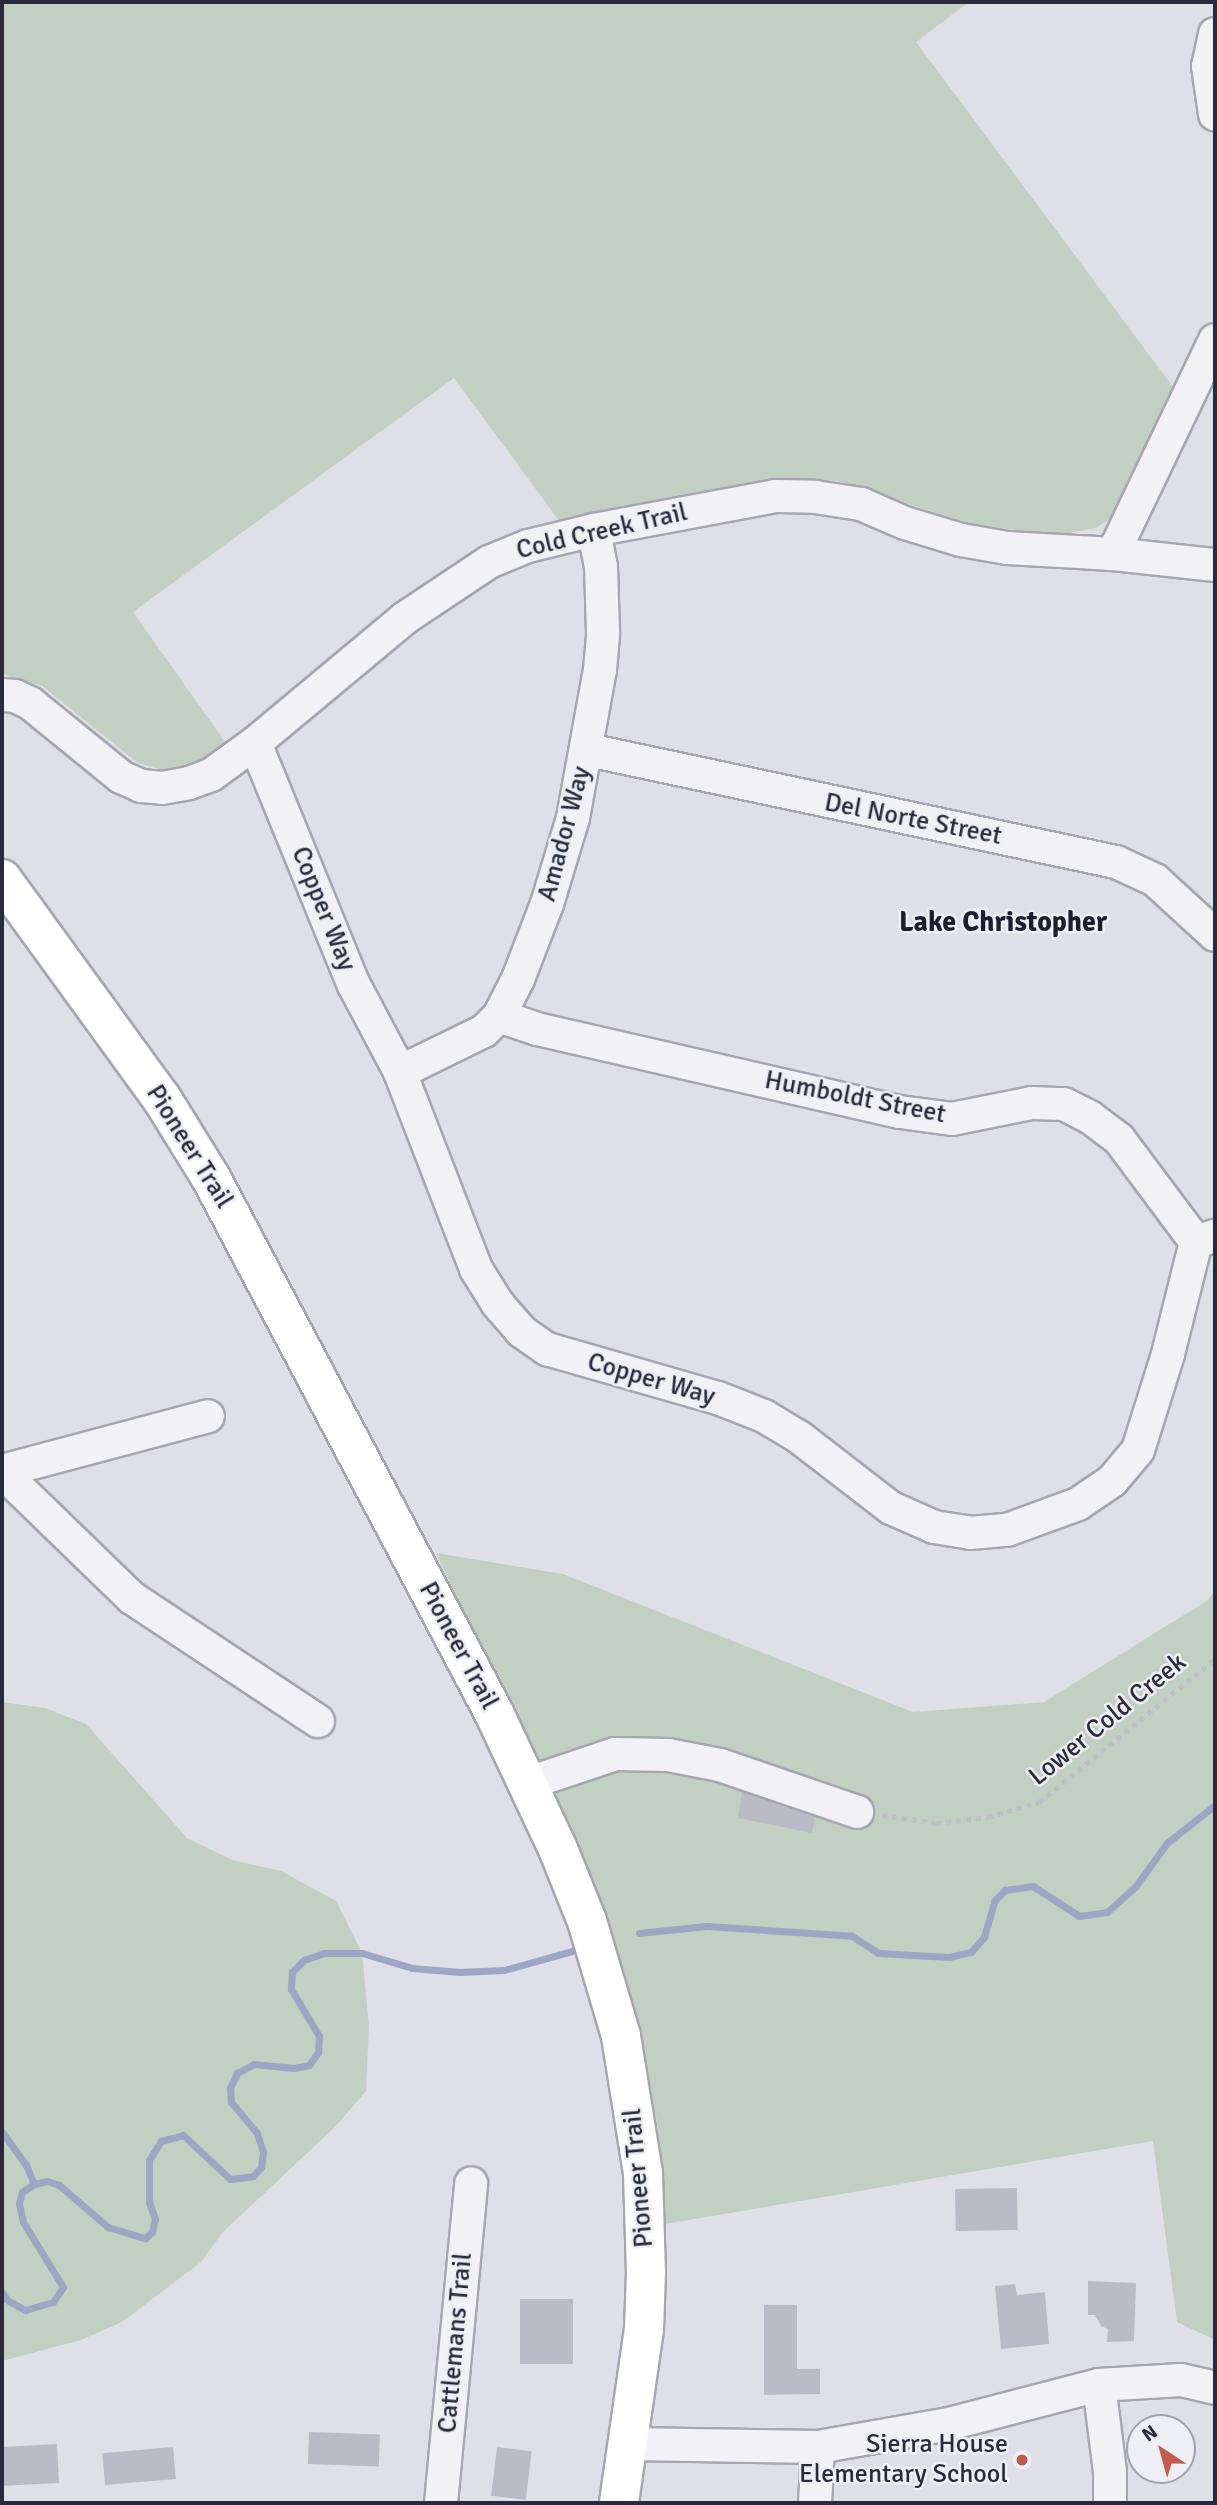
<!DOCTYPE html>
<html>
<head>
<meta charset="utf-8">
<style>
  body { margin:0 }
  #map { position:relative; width:1217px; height:2505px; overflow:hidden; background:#dfe0e7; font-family:Signika,sans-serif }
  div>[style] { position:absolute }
  .green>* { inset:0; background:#c1d0c1 }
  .stream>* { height:7px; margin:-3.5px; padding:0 3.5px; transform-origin:3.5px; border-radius:3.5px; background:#9da6c4 }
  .building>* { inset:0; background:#babbc6; transform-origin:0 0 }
  .path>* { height:4.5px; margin-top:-2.25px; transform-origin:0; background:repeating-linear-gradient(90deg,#bebec6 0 5px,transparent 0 10px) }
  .roads { filter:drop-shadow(2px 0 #a5a6b1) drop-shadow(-2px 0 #a5a6b1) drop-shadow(0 2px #a5a6b1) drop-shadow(0 -2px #a5a6b1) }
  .minor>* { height:32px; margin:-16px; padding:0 16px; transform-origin:16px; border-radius:16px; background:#f2f2f6 }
  .major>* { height:38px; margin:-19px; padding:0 19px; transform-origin:19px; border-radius:19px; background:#fff }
  .dots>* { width:19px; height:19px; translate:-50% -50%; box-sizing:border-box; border:4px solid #eeeff5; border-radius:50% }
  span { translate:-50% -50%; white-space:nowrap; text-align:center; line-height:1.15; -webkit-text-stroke:5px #eeeff5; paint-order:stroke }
  .street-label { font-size:26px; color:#292b3d }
  .poi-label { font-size:26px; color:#292b3d }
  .right { translate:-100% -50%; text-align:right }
  .neighbourhood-label { font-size:28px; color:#1c1d2e; font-weight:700 }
  .frame { position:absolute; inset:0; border:4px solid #292b3d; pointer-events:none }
  .north { position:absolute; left:1126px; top:2414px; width:70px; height:70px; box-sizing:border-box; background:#eeeff5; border:2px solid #9fa1ab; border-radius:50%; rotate:324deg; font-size:19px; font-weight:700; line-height:28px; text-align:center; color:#292b3d }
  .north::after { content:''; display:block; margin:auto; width:24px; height:32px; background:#c25b4e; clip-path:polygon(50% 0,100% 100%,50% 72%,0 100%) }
</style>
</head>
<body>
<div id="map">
  <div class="green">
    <i style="clip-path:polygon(2px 2px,969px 2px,916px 42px,1176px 391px,1126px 498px,1111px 518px,1096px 528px,1057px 535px,975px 525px,838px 481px,776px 478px,560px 522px,454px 378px,133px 612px,228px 746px,194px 765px,165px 771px,138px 763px,42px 686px,2px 674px)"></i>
    <i style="clip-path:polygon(436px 1553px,563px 1574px,913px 1712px,1044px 1702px,1208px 1600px,1215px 1590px,1215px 2340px,1177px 2322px,1153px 2141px,665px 2224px,657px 2122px,626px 1978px,576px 1846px)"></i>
    <i style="clip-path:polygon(2px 1702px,45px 1708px,86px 1724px,187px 1838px,232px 1860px,281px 1871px,336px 1901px,362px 1953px,369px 2026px,366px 2091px,335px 2127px,223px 2232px,201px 2262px,122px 2322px,81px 2340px,2px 2361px)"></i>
  </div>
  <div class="stream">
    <i style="left:639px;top:1933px;width:68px;rotate:-5.9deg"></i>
    <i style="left:707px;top:1926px;width:145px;rotate:3.9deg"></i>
    <i style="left:852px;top:1936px;width:31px;rotate:33deg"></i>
    <i style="left:878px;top:1953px;width:71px;rotate:3.2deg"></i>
    <i style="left:949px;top:1957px;width:23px;rotate:-13deg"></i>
    <i style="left:971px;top:1952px;width:20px;rotate:-49deg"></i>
    <i style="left:984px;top:1937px;width:37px;rotate:-74deg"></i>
    <i style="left:994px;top:1901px;width:16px;rotate:-45deg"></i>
    <i style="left:1005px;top:1890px;width:28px;rotate:-8deg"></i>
    <i style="left:1033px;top:1886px;width:55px;rotate:33.1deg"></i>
    <i style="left:1079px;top:1916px;width:28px;rotate:-8deg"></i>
    <i style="left:1107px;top:1912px;width:38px;rotate:-42deg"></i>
    <i style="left:1135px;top:1887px;width:54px;rotate:-54deg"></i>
    <i style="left:1167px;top:1843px;width:61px;rotate:-38.4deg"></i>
    <i style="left:2px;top:2132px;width:41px;rotate:54deg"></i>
    <i style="left:26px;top:2165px;width:21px;rotate:67deg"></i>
    <i style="left:2px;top:2292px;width:9px;rotate:58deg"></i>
    <i style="left:7px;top:2300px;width:21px;rotate:29deg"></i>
    <i style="left:25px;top:2310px;width:29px;rotate:-16deg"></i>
    <i style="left:53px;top:2302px;width:18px;rotate:-56deg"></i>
    <i style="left:63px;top:2287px;width:76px;rotate:-121.6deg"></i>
    <i style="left:23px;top:2222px;width:19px;rotate:-102deg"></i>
    <i style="left:19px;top:2203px;width:11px;rotate:-75deg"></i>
    <i style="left:22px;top:2192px;width:14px;rotate:-34deg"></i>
    <i style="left:34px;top:2184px;width:13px;rotate:-13deg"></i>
    <i style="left:47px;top:2181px;width:13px;rotate:18deg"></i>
    <i style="left:59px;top:2185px;width:65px;rotate:40.6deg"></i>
    <i style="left:108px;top:2227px;width:39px;rotate:17deg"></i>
    <i style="left:145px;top:2238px;width:9px;rotate:-41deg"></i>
    <i style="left:152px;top:2232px;width:13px;rotate:-77deg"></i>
    <i style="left:155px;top:2219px;width:18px;rotate:-109deg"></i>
    <i style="left:149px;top:2202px;width:42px;rotate:-90deg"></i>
    <i style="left:149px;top:2160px;width:22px;rotate:-58deg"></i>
    <i style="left:161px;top:2141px;width:23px;rotate:-15deg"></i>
    <i style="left:183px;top:2135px;width:64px;rotate:43.1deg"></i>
    <i style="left:230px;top:2179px;width:23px;rotate:-7deg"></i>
    <i style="left:253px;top:2176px;width:12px;rotate:-48deg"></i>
    <i style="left:261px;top:2167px;width:15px;rotate:-82deg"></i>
    <i style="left:263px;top:2152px;width:20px;rotate:-108deg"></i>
    <i style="left:257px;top:2133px;width:40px;rotate:-130deg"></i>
    <i style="left:231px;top:2102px;width:14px;rotate:-94deg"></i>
    <i style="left:230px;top:2088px;width:17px;rotate:-65deg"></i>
    <i style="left:237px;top:2073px;width:19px;rotate:-28deg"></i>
    <i style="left:254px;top:2064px;width:40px;rotate:5.7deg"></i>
    <i style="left:294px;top:2068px;width:15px;rotate:-11deg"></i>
    <i style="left:309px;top:2065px;width:16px;rotate:-55deg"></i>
    <i style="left:318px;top:2052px;width:16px;rotate:-86deg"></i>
    <i style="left:319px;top:2036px;width:55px;rotate:-120.8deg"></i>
    <i style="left:291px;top:1989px;width:17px;rotate:-87deg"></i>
    <i style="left:292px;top:1972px;width:17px;rotate:-45deg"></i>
    <i style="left:304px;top:1960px;width:21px;rotate:-19deg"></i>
    <i style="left:324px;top:1953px;width:38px"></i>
    <i style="left:362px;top:1953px;width:52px;rotate:16.7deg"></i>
    <i style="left:412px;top:1968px;width:48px;rotate:4.8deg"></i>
    <i style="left:460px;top:1972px;width:44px;rotate:-2.6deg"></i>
    <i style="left:504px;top:1970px;width:71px;rotate:-15.6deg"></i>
  </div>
  <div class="building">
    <i style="clip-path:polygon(742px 1792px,815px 1817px,812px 1833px,738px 1818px)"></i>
    <i style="left:1017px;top:2188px;width:42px;height:62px;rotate:89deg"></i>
    <i style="clip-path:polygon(1088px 2281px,1136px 2283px,1134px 2341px,1107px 2342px,1108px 2329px,1101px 2326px,1095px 2315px,1088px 2315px)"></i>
    <i style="clip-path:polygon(1015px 2284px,1017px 2295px,1045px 2292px,1049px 2344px,1001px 2349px,995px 2286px)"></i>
    <i style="left:520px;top:2299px;width:53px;height:65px"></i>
    <i style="clip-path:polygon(764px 2305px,797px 2305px,797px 2369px,820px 2369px,820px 2394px,764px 2395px)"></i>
    <i style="left:309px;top:2432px;width:71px;height:32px;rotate:2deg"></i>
    <i style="left:57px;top:2444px;width:39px;height:55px;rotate:87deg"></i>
    <i style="left:173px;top:2447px;width:32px;height:71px;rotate:85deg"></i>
    <i style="left:497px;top:2447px;width:35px;height:49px;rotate:7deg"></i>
  </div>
  <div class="path">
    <i style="left:882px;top:1815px;width:55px;rotate:8.4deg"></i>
    <i style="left:936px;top:1823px;width:52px;rotate:-6.6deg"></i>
    <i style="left:988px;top:1817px;width:53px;rotate:-16.4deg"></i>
    <i style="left:1039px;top:1802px;width:227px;rotate:-39.1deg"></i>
  </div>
  <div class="roads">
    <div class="minor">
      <i style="left:1215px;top:34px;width:33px;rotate:102deg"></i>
      <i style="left:1208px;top:66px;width:49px;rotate:81.7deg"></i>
      <i style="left:1113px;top:554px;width:237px;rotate:-64.5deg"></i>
      <i style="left:2px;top:695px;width:13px;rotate:4deg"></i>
      <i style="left:15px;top:696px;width:17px;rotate:25deg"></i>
      <i style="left:30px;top:703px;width:117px;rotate:39.1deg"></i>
      <i style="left:121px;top:777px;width:22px;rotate:24deg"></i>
      <i style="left:141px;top:786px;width:21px;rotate:5deg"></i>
      <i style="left:162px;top:788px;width:27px;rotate:-10deg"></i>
      <i style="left:189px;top:783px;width:23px;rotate:-20deg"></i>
      <i style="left:211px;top:775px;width:54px;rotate:-36deg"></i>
      <i style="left:255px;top:743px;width:195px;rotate:-39.8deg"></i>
      <i style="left:405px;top:618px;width:101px;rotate:-33.7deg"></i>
      <i style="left:489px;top:562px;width:42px;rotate:-22.3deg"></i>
      <i style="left:528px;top:546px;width:68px;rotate:-13.6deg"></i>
      <i style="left:594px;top:530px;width:185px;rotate:-10.6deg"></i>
      <i style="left:776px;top:496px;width:39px;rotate:1deg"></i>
      <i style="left:815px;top:497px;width:47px;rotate:8.7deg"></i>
      <i style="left:861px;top:504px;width:48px;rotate:23.4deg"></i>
      <i style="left:905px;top:523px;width:59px;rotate:16.9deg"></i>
      <i style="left:961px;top:540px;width:47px;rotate:9.9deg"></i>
      <i style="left:1007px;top:548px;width:106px;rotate:3.2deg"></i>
      <i style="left:1113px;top:554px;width:103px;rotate:6.2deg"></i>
      <i style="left:255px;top:743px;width:261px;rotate:67.8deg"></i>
      <i style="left:354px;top:985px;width:98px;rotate:62.1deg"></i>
      <i style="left:400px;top:1072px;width:211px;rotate:68.9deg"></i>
      <i style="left:476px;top:1269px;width:40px;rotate:58deg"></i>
      <i style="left:497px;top:1303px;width:37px;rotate:49deg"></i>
      <i style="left:521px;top:1331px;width:32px;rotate:35deg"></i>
      <i style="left:547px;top:1349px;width:178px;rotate:16deg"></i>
      <i style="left:718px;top:1398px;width:49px;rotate:21.4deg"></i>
      <i style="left:764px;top:1416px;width:41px;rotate:31deg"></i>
      <i style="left:799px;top:1437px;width:116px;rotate:37.7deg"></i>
      <i style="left:891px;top:1508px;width:47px;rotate:23.8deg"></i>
      <i style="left:934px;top:1527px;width:36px;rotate:9deg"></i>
      <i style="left:970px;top:1533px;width:37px;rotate:-5deg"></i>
      <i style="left:1007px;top:1530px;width:76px;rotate:-20.1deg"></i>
      <i style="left:1078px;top:1504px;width:41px;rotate:-34.1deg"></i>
      <i style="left:1112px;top:1481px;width:40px;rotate:-50deg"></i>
      <i style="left:1138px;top:1450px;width:101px;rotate:-72.6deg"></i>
      <i style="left:1168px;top:1354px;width:115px;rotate:-76deg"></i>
      <i style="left:1196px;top:1242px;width:20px;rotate:-18deg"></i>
      <i style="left:588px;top:750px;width:540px;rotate:11.98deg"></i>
      <i style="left:1116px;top:862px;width:43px;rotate:24.8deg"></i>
      <i style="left:1155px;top:880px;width:81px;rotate:42.5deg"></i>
      <i style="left:499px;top:1016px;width:40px;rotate:18.9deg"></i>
      <i style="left:537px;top:1029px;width:372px;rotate:12.9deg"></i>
      <i style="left:900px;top:1112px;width:52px;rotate:7.7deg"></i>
      <i style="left:952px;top:1119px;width:82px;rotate:-11.3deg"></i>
      <i style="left:1032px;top:1103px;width:32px;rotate:2deg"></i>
      <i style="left:1064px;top:1104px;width:30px;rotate:27deg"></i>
      <i style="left:1091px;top:1118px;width:35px;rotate:37deg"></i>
      <i style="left:1119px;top:1139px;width:129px;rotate:53.2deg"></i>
      <i style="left:400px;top:1072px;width:93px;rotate:-26deg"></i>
      <i style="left:484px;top:1031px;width:21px;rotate:-45deg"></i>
      <i style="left:499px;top:1016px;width:42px;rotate:-62.8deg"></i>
      <i style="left:518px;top:979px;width:80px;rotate:-68.9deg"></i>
      <i style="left:547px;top:904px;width:90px;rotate:-73.2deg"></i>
      <i style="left:573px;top:818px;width:150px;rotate:-79.7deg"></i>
      <i style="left:600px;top:670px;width:37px;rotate:-85deg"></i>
      <i style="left:603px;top:633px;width:66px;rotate:-91.7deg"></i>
      <i style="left:601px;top:567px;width:38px;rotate:-101deg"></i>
      <i style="left:2px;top:1471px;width:213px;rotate:-14.9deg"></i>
      <i style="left:2px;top:1472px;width:181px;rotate:44.1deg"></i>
      <i style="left:132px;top:1598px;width:223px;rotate:33.5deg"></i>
      <i style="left:529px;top:1783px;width:91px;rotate:-18.6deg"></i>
      <i style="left:615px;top:1754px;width:53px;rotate:1.1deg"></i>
      <i style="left:668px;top:1755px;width:53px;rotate:10.9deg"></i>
      <i style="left:720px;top:1765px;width:145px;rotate:18.9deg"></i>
      <i style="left:1099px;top:2385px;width:88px;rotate:82.8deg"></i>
      <i style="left:1110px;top:2472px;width:31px;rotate:90deg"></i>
      <i style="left:629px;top:2444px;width:189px;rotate:0.9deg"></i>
      <i style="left:818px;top:2447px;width:133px;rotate:-10deg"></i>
      <i style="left:949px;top:2424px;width:155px;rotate:-14.6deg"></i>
      <i style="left:1099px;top:2385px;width:82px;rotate:-3.5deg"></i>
      <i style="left:1181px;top:2380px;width:35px;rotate:13deg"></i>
      <i style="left:441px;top:2503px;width:321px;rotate:-84.6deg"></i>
      <i style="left:815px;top:2503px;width:56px;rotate:-86.9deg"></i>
    </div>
    <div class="major">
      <i style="left:2px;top:879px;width:272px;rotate:54deg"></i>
      <i style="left:162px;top:1099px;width:93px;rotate:58.2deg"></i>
      <i style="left:211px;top:1178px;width:605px;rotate:62.12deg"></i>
      <i style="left:494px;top:1713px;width:150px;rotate:64.8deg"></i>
      <i style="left:558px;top:1849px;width:78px;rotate:68.1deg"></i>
      <i style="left:587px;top:1921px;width:120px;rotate:73.5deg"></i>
      <i style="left:621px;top:2036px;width:139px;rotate:80.9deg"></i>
      <i style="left:643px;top:2173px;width:99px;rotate:88.3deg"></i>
      <i style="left:646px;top:2272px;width:57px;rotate:92deg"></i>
      <i style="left:644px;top:2329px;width:176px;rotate:98.2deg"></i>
    </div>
  </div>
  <div class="dots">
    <i style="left:1022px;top:2460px;background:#c25b4e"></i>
  </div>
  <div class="street-label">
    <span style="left:602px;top:532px;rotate:-13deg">Cold Creek Trail</span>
    <span style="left:913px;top:820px;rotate:11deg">Del Norte Street</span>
    <span style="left:565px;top:834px;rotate:-75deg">Amador Way</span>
    <span style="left:323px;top:909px;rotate:68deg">Copper Way</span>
    <span style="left:855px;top:1098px;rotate:11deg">Humboldt Street</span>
    <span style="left:189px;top:1147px;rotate:58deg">Pioneer Trail</span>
    <span style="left:651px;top:1380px;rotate:16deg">Copper Way</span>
    <span style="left:458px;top:1646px;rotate:62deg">Pioneer Trail</span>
    <span style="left:1108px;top:1720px;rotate:-39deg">Lower Cold Creek</span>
    <span style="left:639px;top:2178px;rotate:-95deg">Pioneer Trail</span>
    <span style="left:456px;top:2343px;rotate:-85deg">Cattlemans Trail</span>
  </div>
  <div class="poi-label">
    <span class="right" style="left:1008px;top:2460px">Sierra House<br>Elementary School</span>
  </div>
  <div class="neighbourhood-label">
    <span style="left:1003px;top:922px">Lake Christopher</span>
  </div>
  <div class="frame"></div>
  <div class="north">N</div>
</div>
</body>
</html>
